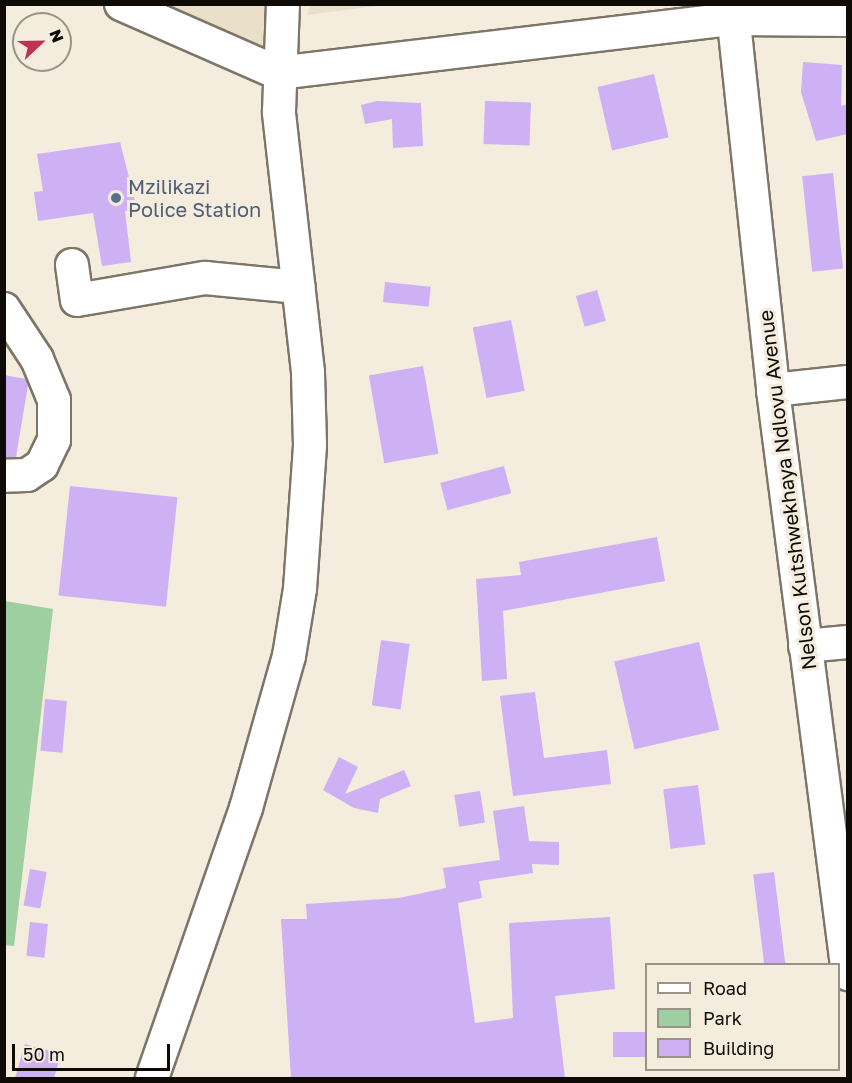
<!DOCTYPE html>
<html>
<head>
<meta charset="utf-8">
<style>
  body { margin:0 }
  #map { position:relative; width:852px; height:1083px; overflow:hidden; background:#f4ecdd; font-family:"Golos Text",sans-serif }
  div>[style] { position:absolute }
  .built>* { inset:0; background:#eadfc9 }
  .green>* { inset:0; background:#9ecfa0 }
  .building>* { inset:0; background:#ceb0f5; transform-origin:0 0 }
  .roads { filter:drop-shadow(2px 0 #7d7568) drop-shadow(-2px 0 #7d7568) drop-shadow(0 2px #7d7568) drop-shadow(0 -2px #7d7568) }
  .minor>* { height:32px; margin:-16px; padding:0 16px; transform-origin:16px; border-radius:16px; background:#fff }
  .dots>* { width:16px; height:16px; translate:-50% -50%; box-sizing:border-box; border:3px solid #f4ecdd; border-radius:50% }
  span { translate:-50% -50%; white-space:nowrap; text-align:center; line-height:1.15; -webkit-text-stroke:6px #f4ecdd; paint-order:stroke }
  .service-label { font-size:20px; color:#4e5e75 }
  .left { translate:0 -50%; text-align:left }
  .street-label { font-size:20px; color:#0e0b07 }
  .frame { position:absolute; inset:0; border:6px solid #0e0b07; pointer-events:none }
  .legend { position:absolute; left:645px; top:963px; width:195px; height:108px; box-sizing:border-box; background:#f4ecdd; border:2px solid #989287; margin:0; padding:8px 10px; list-style:none; font-size:18px; color:#0e0b07 }
  .legend li { display:flex; align-items:center; gap:12px; height:30px }
  .legend b { width:30px; border:2px solid #989287 }
  .north { position:absolute; left:12px; top:12px; width:60px; height:60px; box-sizing:border-box; background:#f4ecdd; border:2px solid #989287; border-radius:50%; rotate:68deg; font-size:16px; font-weight:700; line-height:24px; text-align:center; color:#0e0b07 }
  .north::after { content:''; display:block; margin:auto; width:21px; height:27px; background:#c13154; clip-path:polygon(50% 0,100% 100%,50% 72%,0 100%) }
  .scale { position:absolute; left:12px; top:1044px; width:158px; height:27px; box-sizing:border-box; border:3px solid #0e0b07; border-top:0; padding-left:8px; font-size:18px; line-height:21px; white-space:nowrap; color:#0e0b07; -webkit-text-stroke:4px #f4ecdd; paint-order:stroke }
</style>
</head>
<body>
<div id="map">
  <div class="built">
    <i style="clip-path:polygon(153px 5px,265px 5px,266px 53px)"></i>
    <i style="clip-path:polygon(310px 5px,310px 4px,384px 5px,307px 15px)"></i>
  </div>
  <div class="green">
    <i style="clip-path:polygon(5px 601px,53px 609px,14px 946px,4px 945px)"></i>
  </div>
  <div class="building">
    <i style="clip-path:polygon(803px 62px,842px 65px,841px 106px,848px 104px,848px 134px,816px 141px,801px 92px)"></i>
    <i style="left:654px;top:74px;width:65px;height:58px;rotate:77deg"></i>
    <i style="clip-path:polygon(377px 101px,421px 103px,423px 146px,393px 148px,392px 119px,365px 124px,361px 105px)"></i>
    <i style="left:485px;top:101px;width:46px;height:43px;rotate:2deg"></i>
    <i style="clip-path:polygon(120px 142px,137px 209px,125px 211px,131px 262px,102px 266px,93px 213px,38px 221px,34px 192px,43px 191px,37px 154px)"></i>
    <i style="left:833px;top:173px;width:96px;height:31px;rotate:84deg"></i>
    <i style="left:385px;top:282px;width:46px;height:20px;rotate:6deg"></i>
    <i style="left:597px;top:290px;width:32px;height:22px;rotate:74deg"></i>
    <i style="left:511px;top:320px;width:72px;height:39px;rotate:79deg"></i>
    <i style="left:423px;top:366px;width:89px;height:55px;rotate:80deg"></i>
    <i style="clip-path:polygon(4px 375px,26px 379px,28px 385px,16px 457px,4px 458px)"></i>
    <i style="left:504px;top:466px;width:28px;height:66px;rotate:75deg"></i>
    <i style="left:70px;top:486px;width:108px;height:110px;rotate:6deg"></i>
    <i style="clip-path:polygon(657px 537px,665px 581px,503px 611px,507px 679px,482px 681px,476px 579px,521px 575px,519px 562px)"></i>
    <i style="left:381px;top:640px;width:29px;height:66px;rotate:8deg"></i>
    <i style="left:699px;top:642px;width:90px;height:87px;rotate:77deg"></i>
    <i style="clip-path:polygon(535px 692px,544px 758px,607px 750px,611px 784px,513px 796px,500px 696px)"></i>
    <i style="left:45px;top:699px;width:22px;height:52px;rotate:5deg"></i>
    <i style="clip-path:polygon(339px 757px,358px 767px,345px 794px,404px 770px,411px 786px,380px 799px,378px 813px,354px 808px,323px 790px)"></i>
    <i style="left:698px;top:785px;width:60px;height:35px;rotate:83deg"></i>
    <i style="left:480px;top:791px;width:32px;height:26px;rotate:81deg"></i>
    <i style="clip-path:polygon(524px 806px,529px 841px,559px 842px,559px 865px,532px 864px,533px 873px,479px 881px,482px 898px,458px 903px,475px 1023px,513px 1018px,509px 923px,610px 917px,615px 989px,555px 996px,565px 1078px,291px 1078px,281px 919px,307px 919px,306px 904px,399px 898px,446px 888px,443px 868px,500px 860px,493px 811px)"></i>
    <i style="left:30px;top:869px;width:17px;height:37px;rotate:10deg"></i>
    <i style="left:774px;top:872px;width:93px;height:21px;rotate:83deg"></i>
    <i style="left:30px;top:922px;width:18px;height:34px;rotate:6deg"></i>
    <i style="left:646px;top:1032px;width:25px;height:33px;rotate:90deg"></i>
    <i style="clip-path:polygon(25px 1044px,61px 1054px,54px 1078px,15px 1078px)"></i>
  </div>
  <div class="roads">
    <div class="minor">
      <i style="left:121px;top:4px;width:171px;rotate:23.7deg"></i>
      <i style="left:278px;top:73px;width:459px;rotate:-6.8deg"></i>
      <i style="left:734px;top:19px;width:114px;rotate:0.5deg"></i>
      <i style="left:732px;top:4px;width:388px;rotate:83.9deg"></i>
      <i style="left:773px;top:390px;width:589px;rotate:82.68deg"></i>
      <i style="left:72px;top:265px;width:35px;rotate:82deg"></i>
      <i style="left:77px;top:300px;width:130px;rotate:-9.8deg"></i>
      <i style="left:205px;top:278px;width:94px;rotate:5.5deg"></i>
      <i style="left:4px;top:309px;width:60px;rotate:56.6deg"></i>
      <i style="left:37px;top:359px;width:44px;rotate:67.5deg"></i>
      <i style="left:54px;top:400px;width:40px;rotate:90deg"></i>
      <i style="left:54px;top:440px;width:28px;rotate:116deg"></i>
      <i style="left:42px;top:465px;width:18px;rotate:146deg"></i>
      <i style="left:27px;top:475px;width:23px;rotate:178deg"></i>
      <i style="left:773px;top:390px;width:75px;rotate:-6.1deg"></i>
      <i style="left:805px;top:646px;width:43px;rotate:-5.3deg"></i>
      <i style="left:152px;top:1078px;width:286px;rotate:-70.8deg"></i>
      <i style="left:246px;top:808px;width:158px;rotate:-74.2deg"></i>
      <i style="left:289px;top:656px;width:68px;rotate:-80.7deg"></i>
      <i style="left:300px;top:589px;width:144px;rotate:-86deg"></i>
      <i style="left:310px;top:445px;width:73px;rotate:-91.6deg"></i>
      <i style="left:308px;top:372px;width:262px;rotate:-96.4deg"></i>
      <i style="left:279px;top:112px;width:108px;rotate:-87.9deg"></i>
    </div>
  </div>
  <div class="dots">
    <i style="left:116px;top:198px;background:#5c6f8a"></i>
  </div>
  <div class="service-label">
    <span class="left" style="left:128px;top:198px">Mzilikazi<br>Police Station</span>
  </div>
  <div class="street-label">
    <span style="left:787px;top:490px;rotate:-97deg">Nelson Kutshwekhaya Ndlovu Avenue</span>
  </div>
  <div class="frame"></div>
  <ul class="legend">
  <li><b style="height:8px;background:#fff"></b>Road</li>
  <li><b style="height:16px;background:#9ecfa0"></b>Park</li>
  <li><b style="height:16px;background:#ceb0f5"></b>Building</li>
  </ul>
  <div class="north">N</div>
  <div class="scale">50 m</div>
</div>
</body>
</html>
